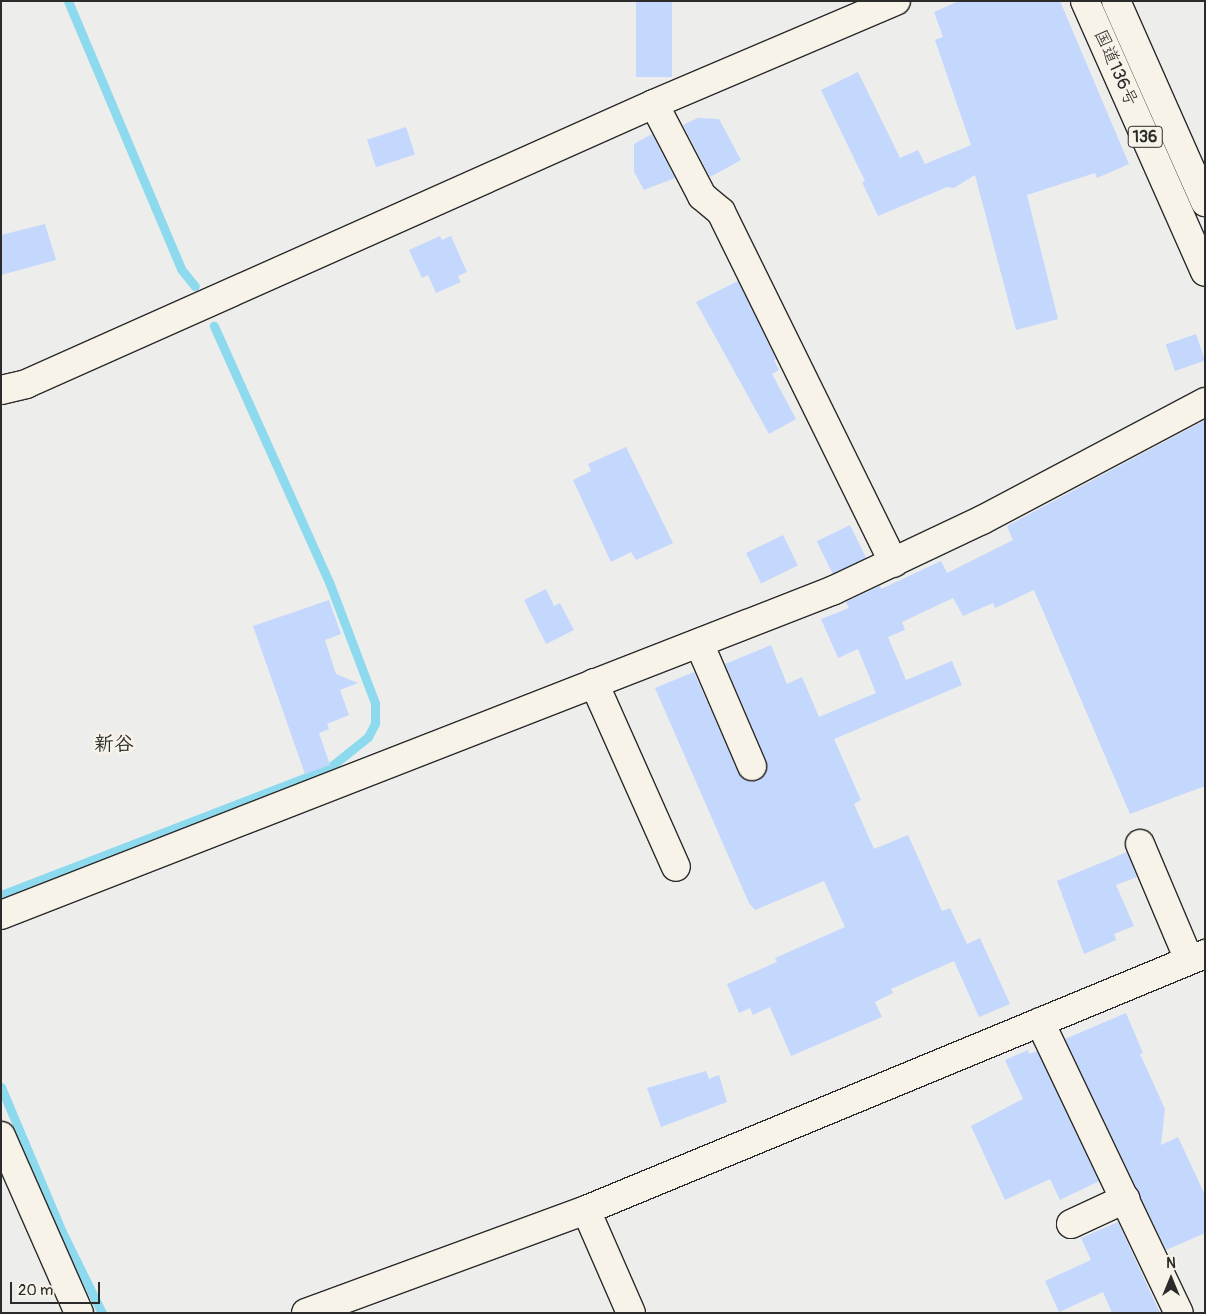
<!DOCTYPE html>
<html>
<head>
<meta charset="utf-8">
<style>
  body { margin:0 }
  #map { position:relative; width:1206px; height:1314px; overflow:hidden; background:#ededec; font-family:Pangolin,"Klee One",sans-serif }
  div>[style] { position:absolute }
  .stream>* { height:9px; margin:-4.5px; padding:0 4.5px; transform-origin:4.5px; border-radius:4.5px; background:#8dd9ee }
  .building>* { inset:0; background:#c4d7fc; transform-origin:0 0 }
  .roads { filter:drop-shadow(1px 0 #2b2b2b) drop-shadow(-1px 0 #2b2b2b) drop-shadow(0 1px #2b2b2b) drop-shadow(0 -1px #2b2b2b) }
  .minor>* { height:28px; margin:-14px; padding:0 14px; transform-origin:14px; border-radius:14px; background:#f7f3e8 }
  .highway>* { height:28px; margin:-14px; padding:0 14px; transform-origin:14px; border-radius:14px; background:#f7f3e8 }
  span { translate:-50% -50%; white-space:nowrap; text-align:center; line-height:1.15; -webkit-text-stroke:5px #f7f3e8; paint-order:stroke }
  .shield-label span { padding:1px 4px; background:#f7f3e8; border:1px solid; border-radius:4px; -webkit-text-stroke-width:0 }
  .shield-label { font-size:16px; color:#2b2b2b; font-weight:700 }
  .street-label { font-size:18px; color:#2b2b2b }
  .quarter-label { font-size:20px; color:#2b2b2b; font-weight:700 }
  .frame { position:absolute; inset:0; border:2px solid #2b2b2b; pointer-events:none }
  .north { position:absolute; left:1146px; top:1254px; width:50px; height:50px; -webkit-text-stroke:4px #f7f3e8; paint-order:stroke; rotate:0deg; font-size:14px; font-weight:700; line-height:20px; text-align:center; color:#2b2b2b }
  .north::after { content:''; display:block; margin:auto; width:18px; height:22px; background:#2b2b2b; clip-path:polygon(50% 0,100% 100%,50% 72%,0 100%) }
  .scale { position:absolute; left:10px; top:1282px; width:90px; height:22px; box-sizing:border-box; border:2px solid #2b2b2b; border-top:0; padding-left:6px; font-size:15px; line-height:18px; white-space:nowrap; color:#2b2b2b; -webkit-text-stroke:4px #f7f3e8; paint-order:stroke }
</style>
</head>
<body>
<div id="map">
  <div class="stream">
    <i style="left:68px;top:1px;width:291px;rotate:67.1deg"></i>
    <i style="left:181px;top:269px;width:22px;rotate:51deg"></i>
    <i style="left:1px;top:895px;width:350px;rotate:-21.1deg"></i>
    <i style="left:328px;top:769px;width:51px;rotate:-38.7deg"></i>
    <i style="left:368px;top:737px;width:16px;rotate:-63deg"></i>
    <i style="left:375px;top:723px;width:20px;rotate:-90deg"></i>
    <i style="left:375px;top:703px;width:129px;rotate:-110.8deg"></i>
    <i style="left:329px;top:582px;width:281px;rotate:-114.2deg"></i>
    <i style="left:1px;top:1087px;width:157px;rotate:67.2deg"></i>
    <i style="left:62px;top:1232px;width:90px;rotate:63.7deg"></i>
  </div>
  <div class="building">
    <i style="left:636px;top:1px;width:36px;height:76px"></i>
    <i style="clip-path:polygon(959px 1px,1060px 1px,1129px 164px,1097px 178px,1095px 173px,1027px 195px,1058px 319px,1016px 330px,975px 175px,954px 188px,947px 187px,878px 216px,862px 182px,865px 181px,821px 90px,858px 72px,900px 158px,918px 150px,925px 164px,971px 145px,935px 40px,943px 37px,934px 12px)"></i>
    <i style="clip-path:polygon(698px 118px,719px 119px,741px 160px,710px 177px,683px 125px)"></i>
    <i style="left:406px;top:127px;width:29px;height:41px;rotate:72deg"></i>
    <i style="clip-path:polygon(652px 134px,675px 178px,644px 190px,634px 172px,634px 144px)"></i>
    <i style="clip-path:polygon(45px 224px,56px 260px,1px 275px,1px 235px)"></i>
    <i style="clip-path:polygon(440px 236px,442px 240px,451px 236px,467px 272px,458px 276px,461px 282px,436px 293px,428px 275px,422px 278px,409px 250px)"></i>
    <i style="clip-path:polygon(738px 281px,776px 359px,774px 360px,779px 370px,772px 374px,796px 419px,769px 434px,696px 302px)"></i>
    <i style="left:1196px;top:334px;width:28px;height:32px;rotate:71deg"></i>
    <i style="clip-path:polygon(1205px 420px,1205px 786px,1130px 814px,1034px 590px,995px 608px,993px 603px,963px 616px,953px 598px,902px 622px,905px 630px,888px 637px,906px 680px,952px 661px,962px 685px,834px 739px,861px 800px,854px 804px,874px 849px,908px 835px,942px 911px,950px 908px,967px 944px,980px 938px,1010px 1004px,979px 1017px,954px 961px,891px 989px,893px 993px,875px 1002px,882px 1017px,791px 1056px,770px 1007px,753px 1015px,750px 1008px,739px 1013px,727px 984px,777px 962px,775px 958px,845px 927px,824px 881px,755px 910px,749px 903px,655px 688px,694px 672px,738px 772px,750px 781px,759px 780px,767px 768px,766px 760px,725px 664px,771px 645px,787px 684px,802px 677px,819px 717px,876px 693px,858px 649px,838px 658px,821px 619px,849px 608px,846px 602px,880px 586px,881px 589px,941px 561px,947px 573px,1013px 540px,1007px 526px)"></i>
    <i style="clip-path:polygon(626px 447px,673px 543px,636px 560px,631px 552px,611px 562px,573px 480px,591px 471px,588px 464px)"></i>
    <i style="left:850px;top:525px;width:37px;height:37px;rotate:64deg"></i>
    <i style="left:783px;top:535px;width:34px;height:41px;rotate:64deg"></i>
    <i style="clip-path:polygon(546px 589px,554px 606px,560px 603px,574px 630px,546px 644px,524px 600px)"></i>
    <i style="clip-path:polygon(329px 600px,341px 634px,325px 640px,336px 674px,358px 683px,340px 690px,349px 715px,327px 724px,329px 729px,319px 733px,330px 765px,305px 774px,253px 626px)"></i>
    <i style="clip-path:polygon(1127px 852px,1137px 877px,1116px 885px,1134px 926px,1114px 934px,1116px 940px,1084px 954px,1057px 881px)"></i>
    <i style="clip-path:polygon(1126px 1013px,1143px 1053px,1140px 1054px,1165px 1109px,1161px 1145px,1178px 1137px,1205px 1195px,1205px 1233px,1166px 1250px,1065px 1039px)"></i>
    <i style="clip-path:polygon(1028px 1050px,1029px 1054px,1037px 1051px,1099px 1181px,1060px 1200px,1050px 1179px,1005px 1200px,971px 1126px,1023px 1099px,1005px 1060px)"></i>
    <i style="clip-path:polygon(706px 1071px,709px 1079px,719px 1075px,727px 1102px,661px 1127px,647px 1088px)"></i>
    <i style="clip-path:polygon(1118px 1222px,1160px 1313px,1112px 1313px,1103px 1292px,1059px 1312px,1045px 1281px,1091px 1260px,1081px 1238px)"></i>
  </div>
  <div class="roads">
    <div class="minor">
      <i style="left:654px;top:104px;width:104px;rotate:62.4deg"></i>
      <i style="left:702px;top:196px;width:25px;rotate:40deg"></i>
      <i style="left:721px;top:212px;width:391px;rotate:63.8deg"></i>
      <i style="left:1px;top:390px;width:26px;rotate:-13deg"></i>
      <i style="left:26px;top:384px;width:688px;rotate:-24.03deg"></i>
      <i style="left:654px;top:104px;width:263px;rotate:-23.1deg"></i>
      <i style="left:699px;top:643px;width:134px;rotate:66.7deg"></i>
      <i style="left:594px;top:683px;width:201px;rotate:66deg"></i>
      <i style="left:1140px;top:844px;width:126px;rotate:67.1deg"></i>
      <i style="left:1px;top:915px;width:894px;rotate:-21.31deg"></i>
      <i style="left:834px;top:590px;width:164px;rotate:-25.3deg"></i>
      <i style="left:982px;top:520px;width:252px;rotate:-27.9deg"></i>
      <i style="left:1040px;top:1022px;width:322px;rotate:64.5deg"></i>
      <i style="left:1px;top:1136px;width:193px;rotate:66.2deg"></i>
      <i style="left:586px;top:1210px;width:112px;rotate:66.4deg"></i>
      <i style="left:1071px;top:1224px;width:60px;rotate:-24.8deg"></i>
      <i style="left:306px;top:1313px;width:298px;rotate:-20.2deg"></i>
      <i style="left:586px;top:1210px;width:670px;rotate:-22.47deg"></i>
    </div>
    <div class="highway">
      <i style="left:1085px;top:1px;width:296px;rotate:66.1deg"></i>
      <i style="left:1116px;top:1px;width:220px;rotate:66.1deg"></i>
    </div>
  </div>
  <div class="shield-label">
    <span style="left:1145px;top:137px">136</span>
  </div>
  <div class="street-label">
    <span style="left:1115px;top:68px;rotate:66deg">国道136号</span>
  </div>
  <div class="quarter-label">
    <span style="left:114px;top:743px">新谷</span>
  </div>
  <div class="frame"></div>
  <div class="north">N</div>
  <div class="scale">20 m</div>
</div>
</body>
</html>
